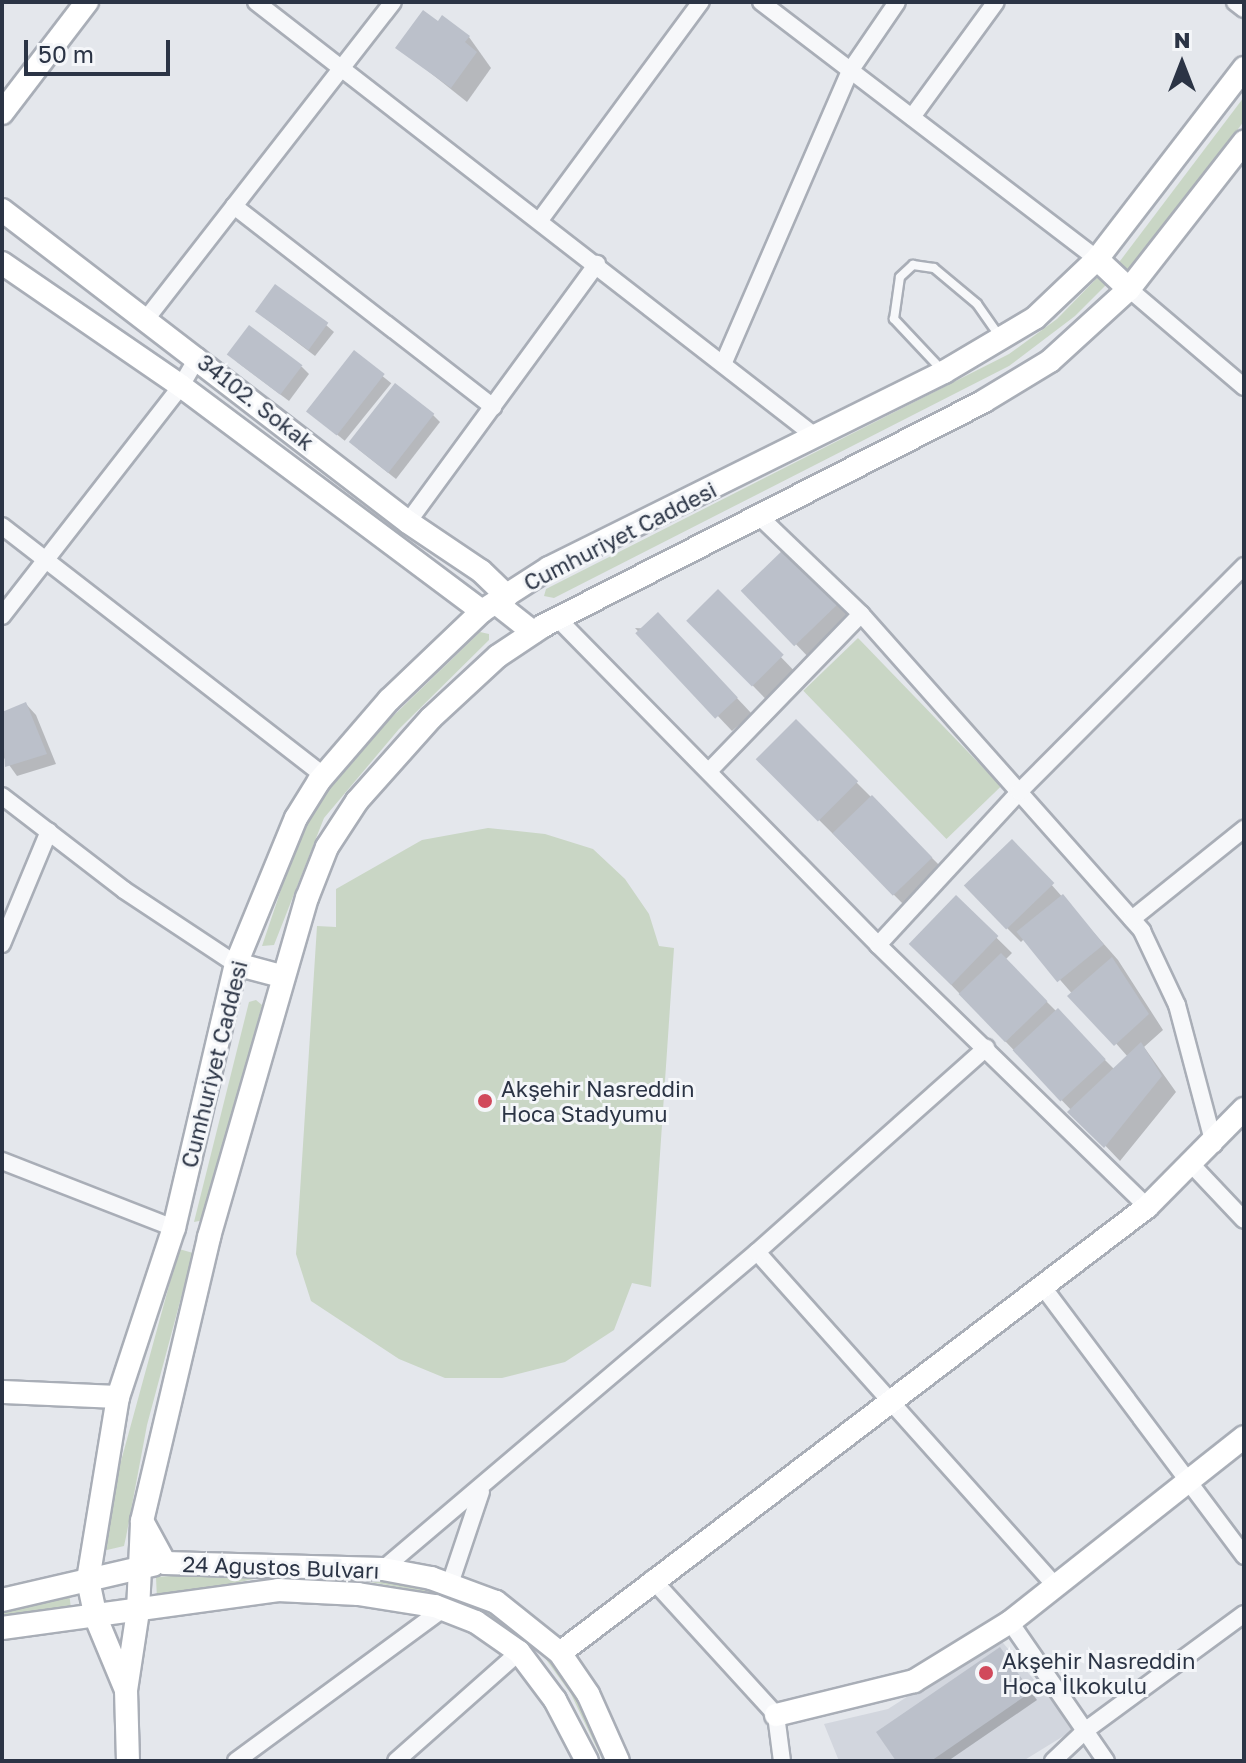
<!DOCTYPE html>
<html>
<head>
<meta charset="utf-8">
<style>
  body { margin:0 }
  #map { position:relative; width:1246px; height:1763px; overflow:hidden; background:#e4e7ec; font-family:"Golos Text",sans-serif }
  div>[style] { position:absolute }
  .built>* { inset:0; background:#d2d6de }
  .green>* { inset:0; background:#c9d6c5; transform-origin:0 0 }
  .shadow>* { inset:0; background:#0003; transform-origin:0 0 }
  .building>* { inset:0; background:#bbc0ca; transform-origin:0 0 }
  .roads { filter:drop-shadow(2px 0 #a9aeb7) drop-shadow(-2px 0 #a9aeb7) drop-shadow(0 2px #a9aeb7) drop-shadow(0 -2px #a9aeb7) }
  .lane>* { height:8px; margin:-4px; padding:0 4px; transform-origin:4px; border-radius:4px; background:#f7f8fa }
  .street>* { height:16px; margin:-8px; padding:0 8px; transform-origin:8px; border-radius:8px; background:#f7f8fa }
  .secondary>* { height:22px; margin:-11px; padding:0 11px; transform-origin:11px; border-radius:11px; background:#fff }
  .dots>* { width:22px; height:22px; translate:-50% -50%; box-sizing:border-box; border:4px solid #f4f6f9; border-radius:50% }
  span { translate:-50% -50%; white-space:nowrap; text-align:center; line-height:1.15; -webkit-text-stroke:6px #f4f6f9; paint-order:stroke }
  .street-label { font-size:22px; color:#2b3445 }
  .poi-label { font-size:22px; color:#2b3445 }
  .left { translate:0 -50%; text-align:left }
  .frame { position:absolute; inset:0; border:4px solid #2b3445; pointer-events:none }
  .north { position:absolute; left:1142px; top:24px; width:80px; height:80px; -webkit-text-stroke:6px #f4f6f9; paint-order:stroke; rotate:0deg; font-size:22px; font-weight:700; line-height:32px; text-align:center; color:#2b3445 }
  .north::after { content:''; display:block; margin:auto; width:28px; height:36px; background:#2b3445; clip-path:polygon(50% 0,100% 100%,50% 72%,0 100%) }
  .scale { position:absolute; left:24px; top:40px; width:146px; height:36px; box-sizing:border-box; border:4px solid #2b3445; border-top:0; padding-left:10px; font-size:24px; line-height:28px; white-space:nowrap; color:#2b3445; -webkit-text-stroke:6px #f4f6f9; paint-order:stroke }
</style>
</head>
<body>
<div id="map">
  <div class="built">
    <i style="clip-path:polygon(999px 1638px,1075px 1729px,1023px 1761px,839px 1761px,824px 1724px,888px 1709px)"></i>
  </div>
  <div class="green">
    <i style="clip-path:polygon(1244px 97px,1244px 121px,1136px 267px,1125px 272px,1117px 265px)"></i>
    <i style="clip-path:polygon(1100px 275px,1107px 284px,1075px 316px,1009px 366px,554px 598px,544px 596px,546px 589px,1009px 354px,1057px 319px)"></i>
    <i style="clip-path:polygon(480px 632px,489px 634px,489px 640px,399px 729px,324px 818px,274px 945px,262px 946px,293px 854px,319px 801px,389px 720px)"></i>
    <i style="left:858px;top:638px;width:206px;height:76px;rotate:46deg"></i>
    <i style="clip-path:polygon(488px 828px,545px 834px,593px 849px,625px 879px,649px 914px,659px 946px,674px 948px,651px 1287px,632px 1283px,614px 1330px,565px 1362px,502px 1378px,445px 1378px,399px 1359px,311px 1301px,296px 1254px,317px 926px,336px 927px,336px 889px,422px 840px)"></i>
    <i style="clip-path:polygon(256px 1000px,262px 1005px,204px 1220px,194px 1222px,249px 1002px)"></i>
    <i style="clip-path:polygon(179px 1249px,193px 1253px,147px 1425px,126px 1537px,124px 1546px,107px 1550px,103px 1548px,109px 1505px)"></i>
    <i style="clip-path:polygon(260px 1570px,398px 1579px,481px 1603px,564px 1670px,611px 1761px,603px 1761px,571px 1694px,540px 1651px,508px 1625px,440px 1594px,358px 1580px,263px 1577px,157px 1600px,156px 1577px)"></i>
    <i style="clip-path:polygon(69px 1592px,71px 1609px,2px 1621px,2px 1606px)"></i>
  </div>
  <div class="shadow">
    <i style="clip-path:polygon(438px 24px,469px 37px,491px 68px,467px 102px,398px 47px)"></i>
    <i style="clip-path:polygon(265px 318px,326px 325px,334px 332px,315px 356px)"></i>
    <i style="left:354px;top:353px;width:48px;height:74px;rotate:39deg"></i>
    <i style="clip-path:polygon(237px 362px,302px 367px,309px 374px,289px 401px)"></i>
    <i style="clip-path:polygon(433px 415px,440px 422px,396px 479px,358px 449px)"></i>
    <i style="left:786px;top:549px;width:98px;height:59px;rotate:46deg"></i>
    <i style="left:718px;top:592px;width:112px;height:40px;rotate:46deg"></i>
    <i style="clip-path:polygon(635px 628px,673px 630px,752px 714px,732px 731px)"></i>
    <i style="clip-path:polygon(26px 704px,36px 715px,56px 764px,17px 776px,2px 755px,2px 714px)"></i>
    <i style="left:796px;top:722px;width:214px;height:53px;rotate:45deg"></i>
    <i style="clip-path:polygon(1027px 857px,1118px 960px,1163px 1030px,1144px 1047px,1176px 1092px,1120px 1161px,912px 944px,956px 898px,1012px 953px,1005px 960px,1115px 1070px,1128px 1057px,1024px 939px,1021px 942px,1006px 927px)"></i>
    <i style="clip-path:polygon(1000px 1650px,1037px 1700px,948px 1761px,898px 1761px)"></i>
  </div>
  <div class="building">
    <i style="clip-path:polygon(423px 10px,438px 21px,442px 15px,470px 36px,465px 42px,477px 52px,451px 88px,395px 48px)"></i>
    <i style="left:275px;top:284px;width:66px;height:34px;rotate:36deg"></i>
    <i style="left:249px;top:325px;width:67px;height:37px;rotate:37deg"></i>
    <i style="left:354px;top:350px;width:39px;height:78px;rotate:38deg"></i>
    <i style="left:395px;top:383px;width:50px;height:75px;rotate:38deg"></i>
    <i style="left:786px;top:547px;width:77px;height:63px;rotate:46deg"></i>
    <i style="left:718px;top:589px;width:93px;height:45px;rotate:45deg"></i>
    <i style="left:658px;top:612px;width:117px;height:31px;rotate:47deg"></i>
    <i style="clip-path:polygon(26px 702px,47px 754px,5px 767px,2px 712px)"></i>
    <i style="left:796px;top:719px;width:88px;height:57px;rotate:45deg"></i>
    <i style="left:872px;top:795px;width:87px;height:55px;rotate:46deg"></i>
    <i style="left:1012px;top:839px;width:61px;height:67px;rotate:46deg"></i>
    <i style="left:1063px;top:894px;width:65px;height:60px;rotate:51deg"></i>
    <i style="left:956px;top:895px;width:59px;height:68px;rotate:44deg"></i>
    <i style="left:1001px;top:953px;width:67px;height:59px;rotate:46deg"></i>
    <i style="clip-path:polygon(1112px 957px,1149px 1014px,1114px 1046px,1067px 996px)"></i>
    <i style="left:1058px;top:1008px;width:70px;height:62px;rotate:47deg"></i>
    <i style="clip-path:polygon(1141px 1042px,1162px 1076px,1104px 1148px,1067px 1112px)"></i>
    <i style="clip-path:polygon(1000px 1647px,1031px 1692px,931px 1761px,896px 1761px,876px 1732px)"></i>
  </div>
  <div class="roads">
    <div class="lane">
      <i style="left:941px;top:369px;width:69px;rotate:-133.2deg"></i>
      <i style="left:894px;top:319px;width:42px;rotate:-81.9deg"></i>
      <i style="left:900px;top:277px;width:18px;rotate:-43deg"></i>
      <i style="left:913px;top:265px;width:21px;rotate:8deg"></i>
      <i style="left:934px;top:268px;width:56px;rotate:39.9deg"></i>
      <i style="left:977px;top:304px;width:39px;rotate:55deg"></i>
    </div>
    <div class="street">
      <i style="left:256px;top:2px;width:709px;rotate:37.84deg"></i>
      <i style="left:761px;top:2px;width:423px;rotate:37.4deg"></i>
      <i style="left:1235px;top:2px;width:11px;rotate:38deg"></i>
      <i style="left:912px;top:117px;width:142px;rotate:-53.9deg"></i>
      <i style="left:234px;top:206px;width:328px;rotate:37.8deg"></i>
      <i style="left:540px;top:220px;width:271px;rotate:-53.6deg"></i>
      <i style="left:1129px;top:289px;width:151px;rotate:40.4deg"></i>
      <i style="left:147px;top:318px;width:400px;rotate:-52.1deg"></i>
      <i style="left:724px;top:362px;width:317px;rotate:-66.6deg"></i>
      <i style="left:850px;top:71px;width:83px;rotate:-55.7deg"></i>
      <i style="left:760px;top:517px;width:140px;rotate:43.8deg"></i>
      <i style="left:861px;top:614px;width:424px;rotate:48.4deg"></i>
      <i style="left:1142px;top:931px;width:82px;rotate:64.7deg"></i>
      <i style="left:1177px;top:1005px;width:144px;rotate:75.1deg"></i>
      <i style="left:408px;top:522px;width:320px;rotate:-53.8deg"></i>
      <i style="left:2px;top:526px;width:408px;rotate:37.8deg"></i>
      <i style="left:2px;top:616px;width:291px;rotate:-52.1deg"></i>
      <i style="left:181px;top:386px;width:34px;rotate:-60deg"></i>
      <i style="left:560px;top:621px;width:454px;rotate:45.5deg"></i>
      <i style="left:878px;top:945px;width:376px;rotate:44.2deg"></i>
      <i style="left:710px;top:770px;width:217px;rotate:-45.9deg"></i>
      <i style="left:2px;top:796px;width:154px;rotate:37.6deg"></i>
      <i style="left:124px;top:890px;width:134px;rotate:33.5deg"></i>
      <i style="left:1132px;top:919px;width:144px;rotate:-38.8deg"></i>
      <i style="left:2px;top:944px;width:122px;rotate:-67.4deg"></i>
      <i style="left:878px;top:945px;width:208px;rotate:-47.3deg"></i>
      <i style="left:1019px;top:792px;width:319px;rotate:-45.1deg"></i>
      <i style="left:2px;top:1161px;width:185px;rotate:21.3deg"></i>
      <i style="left:1193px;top:1166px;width:74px;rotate:46.6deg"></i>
      <i style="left:757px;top:1252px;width:450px;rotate:48.2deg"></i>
      <i style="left:1043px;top:1287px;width:336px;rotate:53.2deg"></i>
      <i style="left:383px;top:1569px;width:490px;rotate:-40.3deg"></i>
      <i style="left:757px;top:1252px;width:307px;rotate:-41.7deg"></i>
      <i style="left:652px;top:1579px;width:184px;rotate:47.6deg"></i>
      <i style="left:776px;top:1715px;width:46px;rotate:82.6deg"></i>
      <i style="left:450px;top:1584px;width:97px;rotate:-71.4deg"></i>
      <i style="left:1010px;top:1622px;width:169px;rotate:55.4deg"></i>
      <i style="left:236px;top:1761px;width:258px;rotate:-36.3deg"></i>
      <i style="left:396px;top:1761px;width:164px;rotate:-41.5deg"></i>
      <i style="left:1053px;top:1761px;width:45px;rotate:-43.2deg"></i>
      <i style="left:1086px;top:1730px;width:196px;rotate:-36.3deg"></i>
    </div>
    <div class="secondary">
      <i style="left:2px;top:113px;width:140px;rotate:-52.6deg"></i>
      <i style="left:2px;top:210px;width:512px;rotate:37.54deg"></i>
      <i style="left:408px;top:522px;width:88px;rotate:33.9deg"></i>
      <i style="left:481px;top:571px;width:36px;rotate:44deg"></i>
      <i style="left:1097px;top:259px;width:44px;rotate:43.2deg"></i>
      <i style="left:2px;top:263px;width:217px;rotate:34.5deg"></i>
      <i style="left:181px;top:386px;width:376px;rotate:36.8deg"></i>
      <i style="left:496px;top:603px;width:47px;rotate:38.1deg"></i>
      <i style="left:236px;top:964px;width:47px;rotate:14.9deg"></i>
      <i style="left:2px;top:1392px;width:116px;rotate:2.5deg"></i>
      <i style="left:142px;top:1523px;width:88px;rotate:92.6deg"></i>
      <i style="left:138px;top:1611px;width:80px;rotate:98.6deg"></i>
      <i style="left:126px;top:1690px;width:78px;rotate:-112.6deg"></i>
      <i style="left:96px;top:1618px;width:39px;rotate:-102deg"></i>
      <i style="left:88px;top:1580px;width:185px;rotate:-80.7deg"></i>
      <i style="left:118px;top:1397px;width:178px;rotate:-71.7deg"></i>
      <i style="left:174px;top:1228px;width:271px;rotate:-76.8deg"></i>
      <i style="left:236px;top:964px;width:158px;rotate:-67.7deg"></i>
      <i style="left:296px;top:818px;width:44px;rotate:-58.1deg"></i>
      <i style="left:319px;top:781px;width:107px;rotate:-49.2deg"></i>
      <i style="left:389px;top:700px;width:129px;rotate:-43.7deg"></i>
      <i style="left:482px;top:611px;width:80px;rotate:-32.7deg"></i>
      <i style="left:549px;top:568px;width:441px;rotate:-26.4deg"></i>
      <i style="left:944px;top:372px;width:106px;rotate:-30.7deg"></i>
      <i style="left:1035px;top:318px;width:86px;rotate:-43.6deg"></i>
      <i style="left:1097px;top:259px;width:241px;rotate:-52.4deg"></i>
      <i style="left:2px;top:1600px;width:155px;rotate:-13.1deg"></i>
      <i style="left:2px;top:1628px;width:279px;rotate:-7.8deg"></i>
      <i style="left:278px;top:1590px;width:80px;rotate:2.9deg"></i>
      <i style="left:358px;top:1594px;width:78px;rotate:8.9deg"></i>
      <i style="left:435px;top:1606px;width:44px;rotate:21.3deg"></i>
      <i style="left:476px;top:1622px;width:52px;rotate:34.9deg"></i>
      <i style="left:519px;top:1652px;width:60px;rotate:53.1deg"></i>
      <i style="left:555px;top:1700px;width:69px;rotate:62.3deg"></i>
      <i style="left:560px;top:1653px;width:737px;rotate:-37.23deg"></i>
      <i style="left:1147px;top:1207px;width:138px;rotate:-45.3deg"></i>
      <i style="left:126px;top:1690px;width:71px;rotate:88.4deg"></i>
      <i style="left:776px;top:1715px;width:142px;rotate:-13.8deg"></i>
      <i style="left:914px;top:1681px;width:113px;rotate:-31.6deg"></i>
      <i style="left:1010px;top:1622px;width:298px;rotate:-38.3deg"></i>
      <i style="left:618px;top:1761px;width:73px;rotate:-114.1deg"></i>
      <i style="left:588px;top:1694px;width:50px;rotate:-124.3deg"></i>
      <i style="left:560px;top:1653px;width:82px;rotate:-141.4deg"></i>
      <i style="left:496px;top:1602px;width:69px;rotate:-159.7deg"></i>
      <i style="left:431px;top:1578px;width:49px;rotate:-169.4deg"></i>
      <i style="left:383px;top:1569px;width:218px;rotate:-178.4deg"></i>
      <i style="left:165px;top:1563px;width:48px;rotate:-118.7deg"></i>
      <i style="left:142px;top:1521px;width:292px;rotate:-76.7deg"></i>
      <i style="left:209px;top:1237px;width:353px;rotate:-73.9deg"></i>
      <i style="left:307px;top:898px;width:55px;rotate:-68.6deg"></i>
      <i style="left:327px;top:847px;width:55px;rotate:-56.9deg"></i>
      <i style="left:357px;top:801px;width:111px;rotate:-48.3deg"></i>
      <i style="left:431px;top:718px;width:91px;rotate:-42.8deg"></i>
      <i style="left:498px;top:656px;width:54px;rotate:-33.7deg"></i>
      <i style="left:543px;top:626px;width:495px;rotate:-27deg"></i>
      <i style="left:984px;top:401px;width:77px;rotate:-31.2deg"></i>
      <i style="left:1050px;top:361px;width:107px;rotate:-42.3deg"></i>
      <i style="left:1129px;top:289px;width:187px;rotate:-52deg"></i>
    </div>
  </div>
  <div class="dots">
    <i style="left:485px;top:1101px;background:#d1495b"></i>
    <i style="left:986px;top:1673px;background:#d1495b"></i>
  </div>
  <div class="street-label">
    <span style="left:256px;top:402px;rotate:38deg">34102. Sokak</span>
    <span style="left:620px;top:536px;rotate:-27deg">Cumhuriyet Caddesi</span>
    <span style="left:214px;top:1064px;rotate:-76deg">Cumhuriyet Caddesi</span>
    <span style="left:281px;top:1567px;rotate:2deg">24 Ağustos Bulvarı</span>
  </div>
  <div class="poi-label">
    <span class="left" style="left:501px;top:1101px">Akşehir Nasreddin<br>Hoca Stadyumu</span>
    <span class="left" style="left:1002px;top:1673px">Akşehir Nasreddin<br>Hoca İlkokulu</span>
  </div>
  <div class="frame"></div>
  <div class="north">N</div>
  <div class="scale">50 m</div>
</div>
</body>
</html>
